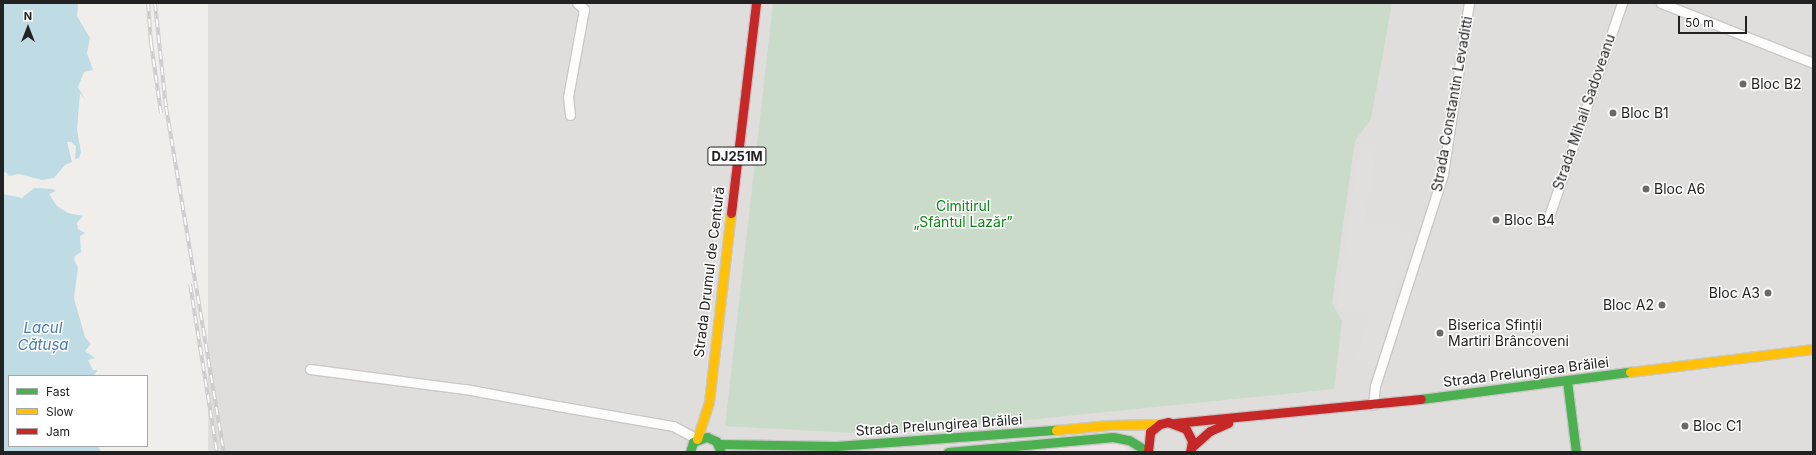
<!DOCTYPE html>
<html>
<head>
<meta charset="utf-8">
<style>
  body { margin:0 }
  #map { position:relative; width:1816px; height:455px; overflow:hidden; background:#f0eeeb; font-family:Inter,sans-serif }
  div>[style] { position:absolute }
  .residential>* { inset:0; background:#dfdedc; transform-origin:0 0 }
  .industrial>* { inset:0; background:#ede4e9 }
  .cemetery>* { inset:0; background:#cadbca }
  .parking>* { inset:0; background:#e0dfde }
  .water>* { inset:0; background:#bfdbe3 }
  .roads { filter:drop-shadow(1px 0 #c9c8c7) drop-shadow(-1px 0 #c9c8c7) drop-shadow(0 1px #c9c8c7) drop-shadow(0 -1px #c9c8c7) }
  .street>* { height:9px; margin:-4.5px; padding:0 4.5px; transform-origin:4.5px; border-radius:4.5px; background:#fdfcfc }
  .fast>* { height:9px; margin:-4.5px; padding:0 4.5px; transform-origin:4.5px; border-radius:4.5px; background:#4caf50 }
  .slow>* { height:9px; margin:-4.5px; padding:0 4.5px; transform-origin:4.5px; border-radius:4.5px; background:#ffc107 }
  .jam>* { height:9px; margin:-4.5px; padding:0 4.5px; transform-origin:4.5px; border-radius:4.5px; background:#c62828 }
  .rail>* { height:4px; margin-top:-2px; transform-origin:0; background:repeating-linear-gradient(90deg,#fff 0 8px,#ccc 0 16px); box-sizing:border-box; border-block:1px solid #ccc }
  .dots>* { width:11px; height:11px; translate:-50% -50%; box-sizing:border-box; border:2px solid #fff; border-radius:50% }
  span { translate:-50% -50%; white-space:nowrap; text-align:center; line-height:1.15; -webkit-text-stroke:3px #fff; paint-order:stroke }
  .shield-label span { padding:1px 3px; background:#fff; border:1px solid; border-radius:3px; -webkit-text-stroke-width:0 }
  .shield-label { font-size:13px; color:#222; font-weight:700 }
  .poi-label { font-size:14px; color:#222 }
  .left { translate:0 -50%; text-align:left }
  .right { translate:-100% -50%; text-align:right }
  .street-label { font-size:14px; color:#222 }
  .park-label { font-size:14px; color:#0c8416 }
  .water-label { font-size:15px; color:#4a7aab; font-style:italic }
  .frame { position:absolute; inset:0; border:4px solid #222; pointer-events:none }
  .legend { position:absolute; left:8px; top:375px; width:140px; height:72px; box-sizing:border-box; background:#fff; border:1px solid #a7a7a7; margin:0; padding:5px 7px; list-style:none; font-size:12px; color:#222 }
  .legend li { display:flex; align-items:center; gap:8px; height:20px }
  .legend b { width:20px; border:1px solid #a7a7a7 }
  .north { position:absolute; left:8px; top:8px; width:40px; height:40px; -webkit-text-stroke:3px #fff; paint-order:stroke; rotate:0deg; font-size:11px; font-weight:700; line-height:16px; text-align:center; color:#222 }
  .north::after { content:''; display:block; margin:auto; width:14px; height:18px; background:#222; clip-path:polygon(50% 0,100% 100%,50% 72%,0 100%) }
  .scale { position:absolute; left:1678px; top:16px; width:69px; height:18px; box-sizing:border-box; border:2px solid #222; border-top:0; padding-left:5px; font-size:12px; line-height:14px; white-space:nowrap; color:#222; -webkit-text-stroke:3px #fff; paint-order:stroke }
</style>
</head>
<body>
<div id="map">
  <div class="residential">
    <i style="left:208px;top:3px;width:1605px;height:450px"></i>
  </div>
  <div class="industrial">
    <i style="clip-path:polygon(1120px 444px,1132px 452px,997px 452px)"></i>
  </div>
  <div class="cemetery">
    <i style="clip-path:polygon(773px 3px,1392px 3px,1371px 119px,1355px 141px,1332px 303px,1342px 321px,1334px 389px,956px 427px,853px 433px,725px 426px)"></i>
  </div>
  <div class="parking">
    <i style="clip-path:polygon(1361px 142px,1377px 144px,1364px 222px,1413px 234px,1375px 365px,1357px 359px,1370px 312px,1337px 306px)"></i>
  </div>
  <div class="water">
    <i style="clip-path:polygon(3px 3px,78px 3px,77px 16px,90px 38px,87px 53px,93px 70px,84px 72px,78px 87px,86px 101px,80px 93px,77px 130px,81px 152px,79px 158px,75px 159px,76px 146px,71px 142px,67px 142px,72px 162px,65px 165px,54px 178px,42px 180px,19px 174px,9px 176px,6px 172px,3px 174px)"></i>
    <i style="clip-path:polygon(34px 188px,53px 189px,56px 191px,49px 194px,57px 206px,68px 213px,83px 216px,77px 223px,78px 229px,85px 233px,80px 236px,81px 252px,75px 256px,74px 260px,78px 267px,74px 298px,85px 337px,91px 344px,85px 351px,95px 358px,88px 360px,93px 370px,98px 370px,94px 375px,97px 376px,9px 376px,9px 446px,98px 446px,101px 452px,3px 452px,3px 194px,22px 198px)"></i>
  </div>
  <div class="roads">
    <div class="street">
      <i style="left:1661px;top:3px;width:163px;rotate:21.5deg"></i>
      <i style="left:570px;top:115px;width:18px;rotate:-96deg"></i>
      <i style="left:568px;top:97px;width:89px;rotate:-79.7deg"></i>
      <i style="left:584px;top:9px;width:9px;rotate:-139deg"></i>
      <i style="left:1547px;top:222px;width:231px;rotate:-71.1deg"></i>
      <i style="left:310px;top:369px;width:156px;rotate:7.4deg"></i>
      <i style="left:465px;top:389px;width:95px;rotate:10.4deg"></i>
      <i style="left:558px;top:406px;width:117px;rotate:9.9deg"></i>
      <i style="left:673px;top:426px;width:27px;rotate:28deg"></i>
      <i style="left:1373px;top:405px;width:19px;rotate:-84deg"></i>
      <i style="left:1375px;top:386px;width:223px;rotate:-72.2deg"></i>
      <i style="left:1443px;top:174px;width:173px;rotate:-81.4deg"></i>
    </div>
    <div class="fast">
      <i style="left:1567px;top:381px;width:72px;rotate:82.8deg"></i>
      <i style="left:1421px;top:399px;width:211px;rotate:-7.4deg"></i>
      <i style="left:719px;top:444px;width:117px;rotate:1deg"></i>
      <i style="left:836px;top:446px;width:221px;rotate:-4.2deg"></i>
      <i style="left:690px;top:452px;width:10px;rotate:-73deg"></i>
      <i style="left:693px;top:442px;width:15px;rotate:-20deg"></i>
      <i style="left:707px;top:437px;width:10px;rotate:24deg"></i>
      <i style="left:716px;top:441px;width:12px;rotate:66deg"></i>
      <i style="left:948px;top:452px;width:166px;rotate:-5.2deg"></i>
      <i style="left:1113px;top:437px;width:16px;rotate:11deg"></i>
      <i style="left:1129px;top:440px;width:22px;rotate:32deg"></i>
    </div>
    <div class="slow">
      <i style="left:1630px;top:372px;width:184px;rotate:-7.2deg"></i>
      <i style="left:1056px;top:430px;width:53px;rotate:-5.4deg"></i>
      <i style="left:1109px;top:425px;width:51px;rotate:-1.1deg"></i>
      <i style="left:697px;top:439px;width:39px;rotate:-72deg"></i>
      <i style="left:709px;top:402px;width:190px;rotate:-83.4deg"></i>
    </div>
    <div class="jam">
      <i style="left:731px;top:213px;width:211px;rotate:-83.2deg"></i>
      <i style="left:1175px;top:423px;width:247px;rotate:-5.6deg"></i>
      <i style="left:1192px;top:447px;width:24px;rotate:-42deg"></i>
      <i style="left:1210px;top:431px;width:20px;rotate:-24deg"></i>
      <i style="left:1148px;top:452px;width:20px;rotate:-84deg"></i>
      <i style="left:1150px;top:432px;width:13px;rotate:-39deg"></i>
      <i style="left:1160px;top:424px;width:8px;rotate:-14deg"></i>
      <i style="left:1168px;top:422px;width:19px;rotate:21deg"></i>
      <i style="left:1186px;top:429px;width:13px;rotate:63deg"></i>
      <i style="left:1192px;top:441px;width:11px;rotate:100deg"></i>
    </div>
  </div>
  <div class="rail">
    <i style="left:148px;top:3px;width:40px;rotate:85.7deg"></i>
    <i style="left:151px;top:43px;width:71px;rotate:81.9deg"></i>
    <i style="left:155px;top:3px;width:105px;rotate:84deg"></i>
    <i style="left:166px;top:107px;width:350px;rotate:80.5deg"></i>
    <i style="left:190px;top:284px;width:170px;rotate:80.9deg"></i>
  </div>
  <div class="dots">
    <i style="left:1743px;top:84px;background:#6a6968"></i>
    <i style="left:1613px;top:113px;background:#6a6968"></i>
    <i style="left:1646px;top:189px;background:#6a6968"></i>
    <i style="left:1496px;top:220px;background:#6a6968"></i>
    <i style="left:1768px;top:293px;background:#6a6968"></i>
    <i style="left:1662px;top:305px;background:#6a6968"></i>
    <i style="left:1440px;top:333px;background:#6a6968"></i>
    <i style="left:1685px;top:426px;background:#6a6968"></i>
  </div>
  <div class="shield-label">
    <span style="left:737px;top:156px">DJ251M</span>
  </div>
  <div class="poi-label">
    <span class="left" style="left:1751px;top:84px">Bloc B2</span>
    <span class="left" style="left:1621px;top:113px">Bloc B1</span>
    <span class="left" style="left:1654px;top:189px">Bloc A6</span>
    <span class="left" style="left:1504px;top:220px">Bloc B4</span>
    <span class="right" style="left:1760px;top:293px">Bloc A3</span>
    <span class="right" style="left:1654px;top:305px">Bloc A2</span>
    <span class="left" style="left:1448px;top:333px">Biserica Sfinții<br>Martiri Brâncoveni</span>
    <span class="left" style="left:1693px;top:426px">Bloc C1</span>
  </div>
  <div class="street-label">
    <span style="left:1452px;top:104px;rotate:-80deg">Strada Constantin Levaditti</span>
    <span style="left:1584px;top:112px;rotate:-71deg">Strada Mihail Sadoveanu</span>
    <span style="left:709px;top:272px;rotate:-83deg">Strada Drumul de Centură</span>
    <span style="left:1526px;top:372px;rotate:-7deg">Strada Prelungirea Brăilei</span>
    <span style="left:939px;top:425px;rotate:-4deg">Strada Prelungirea Brăilei</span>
  </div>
  <div class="park-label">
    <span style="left:963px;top:214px">Cimitirul<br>„Sfântul Lazăr”</span>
  </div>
  <div class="water-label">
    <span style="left:43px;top:336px">Lacul<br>Cătușa</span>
  </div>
  <div class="frame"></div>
  <ul class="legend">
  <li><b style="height:5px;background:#4caf50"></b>Fast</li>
  <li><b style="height:5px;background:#ffc107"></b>Slow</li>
  <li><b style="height:5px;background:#c62828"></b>Jam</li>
  </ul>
  <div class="north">N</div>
  <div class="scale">50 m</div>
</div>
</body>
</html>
